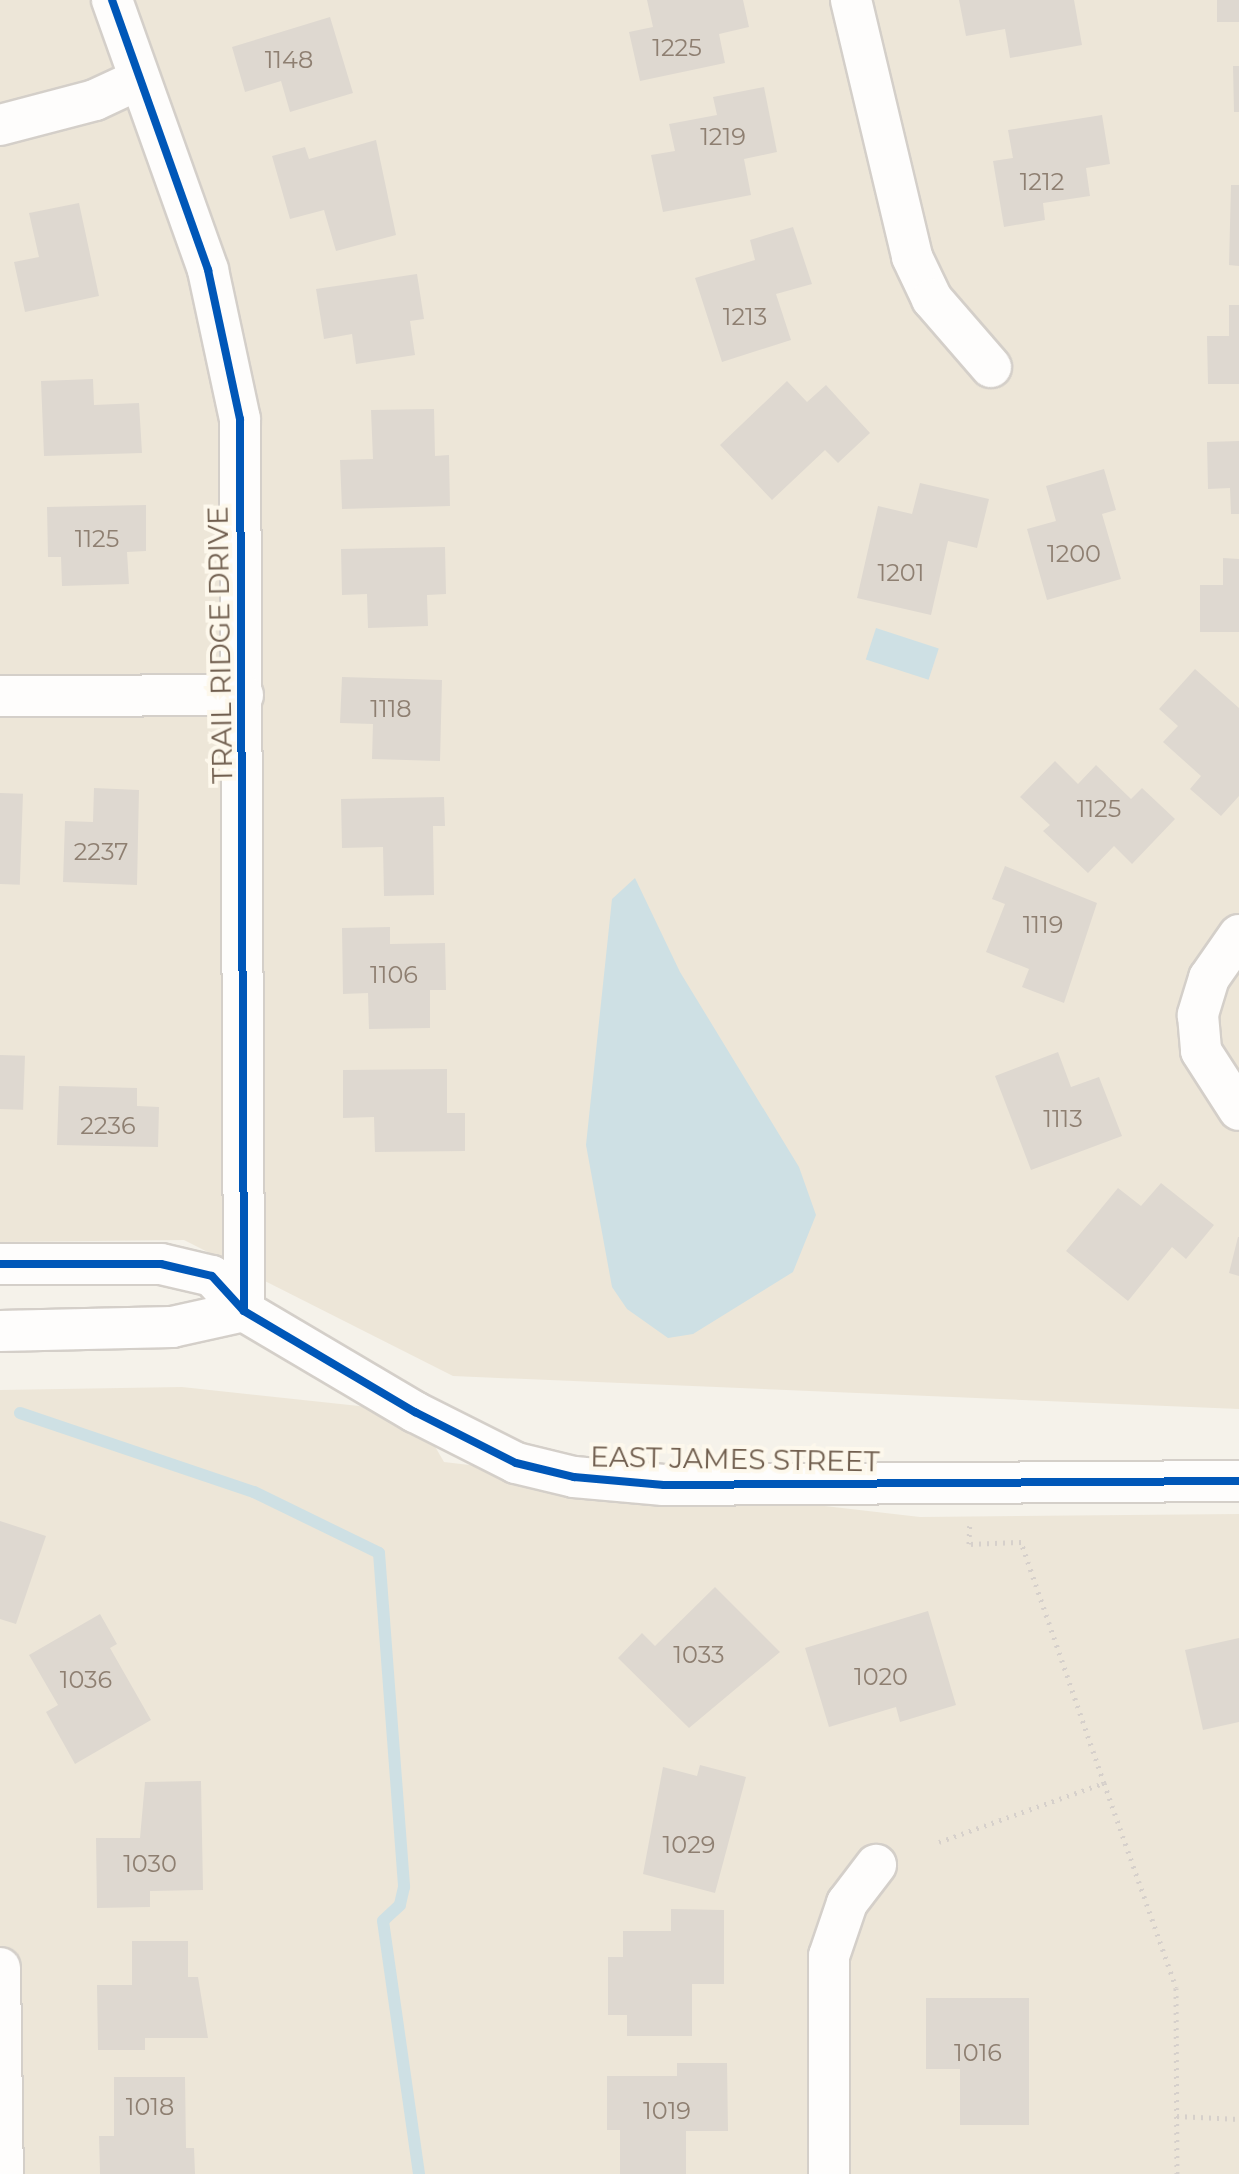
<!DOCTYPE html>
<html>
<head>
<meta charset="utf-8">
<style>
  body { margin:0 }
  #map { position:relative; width:1239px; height:2174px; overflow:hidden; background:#f5f2ea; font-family:Montserrat,sans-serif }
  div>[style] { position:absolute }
  .residential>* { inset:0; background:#ede6d8 }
  .water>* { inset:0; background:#cee0e4; transform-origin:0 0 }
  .stream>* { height:12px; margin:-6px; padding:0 6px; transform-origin:6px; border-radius:6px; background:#cee0e4 }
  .building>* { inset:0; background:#ded8d0; transform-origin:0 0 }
  .path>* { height:5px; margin-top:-2.5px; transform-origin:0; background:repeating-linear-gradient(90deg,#d6d0cb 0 2px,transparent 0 8px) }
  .roads { filter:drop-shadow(2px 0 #d4cfc9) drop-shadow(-2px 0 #d4cfc9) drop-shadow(0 2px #d4cfc9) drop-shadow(0 -2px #d4cfc9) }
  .minor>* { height:40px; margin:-20px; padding:0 20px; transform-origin:20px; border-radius:20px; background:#fefdfc }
  .cycleway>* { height:8px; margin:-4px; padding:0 4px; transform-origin:4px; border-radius:4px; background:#0057b8 }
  span { translate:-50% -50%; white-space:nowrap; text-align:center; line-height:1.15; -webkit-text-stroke:8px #fdf8ec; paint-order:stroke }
  .number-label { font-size:24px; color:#8e7f71 }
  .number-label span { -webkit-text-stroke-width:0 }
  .street-label { font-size:28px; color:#705e4e }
</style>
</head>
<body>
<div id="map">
  <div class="residential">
    <i style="clip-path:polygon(0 0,1239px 0,1239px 1409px,453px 1376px,184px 1240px,0 1242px)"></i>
    <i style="clip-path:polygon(182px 1387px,415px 1412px,444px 1462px,920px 1517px,1239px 1514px,1239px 2174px,0 2174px,0 1390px)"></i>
  </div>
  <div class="water">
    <i style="left:876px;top:628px;width:66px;height:33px;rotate:18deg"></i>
    <i style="clip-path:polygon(635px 878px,680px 972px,799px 1167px,816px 1215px,793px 1272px,693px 1334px,668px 1338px,627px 1309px,612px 1287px,586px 1145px,612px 899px)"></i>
  </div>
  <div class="stream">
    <i style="left:20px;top:1413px;width:247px;rotate:18.7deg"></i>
    <i style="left:254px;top:1492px;width:139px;rotate:26deg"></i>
    <i style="left:379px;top:1553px;width:335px;rotate:85.7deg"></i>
    <i style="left:404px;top:1887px;width:18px;rotate:103deg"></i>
    <i style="left:400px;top:1905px;width:23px;rotate:137deg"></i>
    <i style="left:383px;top:1921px;width:256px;rotate:81.9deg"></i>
  </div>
  <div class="building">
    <i style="clip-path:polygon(647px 0,743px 0,749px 27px,719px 34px,725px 63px,640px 81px,629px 32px,653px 27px)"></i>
    <i style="clip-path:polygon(959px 0,1074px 0,1082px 45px,1010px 58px,1005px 29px,966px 36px)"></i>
    <i style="left:1217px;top:0;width:22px;height:22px"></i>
    <i style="clip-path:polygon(330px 17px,353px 93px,290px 112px,281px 81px,245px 92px,232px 47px)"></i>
    <i style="clip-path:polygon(1233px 66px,1239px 66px,1239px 112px,1234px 112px)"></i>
    <i style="clip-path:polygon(764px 87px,777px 152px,744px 159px,751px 195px,663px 212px,651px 155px,675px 151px,669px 124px,717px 115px,713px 97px)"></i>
    <i style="clip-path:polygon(1102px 115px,1110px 164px,1086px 168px,1090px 196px,1043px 203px,1045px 220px,1004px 227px,993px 161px,1013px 158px,1008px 130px)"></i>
    <i style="clip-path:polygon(376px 140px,396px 235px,336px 251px,324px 210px,290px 219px,272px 156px,305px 147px,309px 159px)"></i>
    <i style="clip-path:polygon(1231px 185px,1239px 185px,1239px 266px,1229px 265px)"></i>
    <i style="clip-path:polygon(79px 203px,99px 296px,25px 312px,14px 262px,39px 257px,29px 213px)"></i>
    <i style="clip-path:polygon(793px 227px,812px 284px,776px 294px,791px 340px,722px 362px,695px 278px,755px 260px,750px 240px)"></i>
    <i style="clip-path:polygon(417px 274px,424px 319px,410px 321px,415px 355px,356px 364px,352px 334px,324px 339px,316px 289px)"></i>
    <i style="clip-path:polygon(1229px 305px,1239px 305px,1239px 384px,1208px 384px,1207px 336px,1229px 336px)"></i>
    <i style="clip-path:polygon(93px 379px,94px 405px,139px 403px,142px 453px,44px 456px,41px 381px)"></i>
    <i style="clip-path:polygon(787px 381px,807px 402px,826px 385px,870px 433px,838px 463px,825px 450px,772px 500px,720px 445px)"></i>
    <i style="clip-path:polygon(434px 409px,435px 456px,449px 455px,450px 506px,342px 509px,340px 460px,373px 459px,371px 410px)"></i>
    <i style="clip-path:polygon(1239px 441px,1239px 514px,1231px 514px,1230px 488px,1208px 489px,1207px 442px)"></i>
    <i style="clip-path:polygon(1104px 469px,1116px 510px,1102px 514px,1121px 579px,1047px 600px,1027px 529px,1056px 521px,1046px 486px)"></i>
    <i style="clip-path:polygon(920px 483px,989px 499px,977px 548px,948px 541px,931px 615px,857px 598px,878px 506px,912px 514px)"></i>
    <i style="clip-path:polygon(146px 505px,146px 551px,127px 552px,129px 584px,62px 586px,61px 557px,48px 557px,47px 507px)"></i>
    <i style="clip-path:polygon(445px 547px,446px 594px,427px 595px,428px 626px,368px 628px,367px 594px,342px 595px,341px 549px)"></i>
    <i style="clip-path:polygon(1223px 558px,1239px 559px,1239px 632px,1200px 632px,1200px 585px,1223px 585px)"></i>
    <i style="clip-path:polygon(1195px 669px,1239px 708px,1239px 796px,1221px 816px,1190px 789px,1201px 776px,1163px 742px,1178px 726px,1159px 709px)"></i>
    <i style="clip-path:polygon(342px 677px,442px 680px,440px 761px,372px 759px,373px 724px,340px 723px)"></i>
    <i style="clip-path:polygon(1055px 761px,1078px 784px,1096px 765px,1131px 799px,1142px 788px,1175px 819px,1132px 864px,1114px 846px,1088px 873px,1043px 831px,1050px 825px,1020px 797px)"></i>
    <i style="clip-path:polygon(94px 788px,139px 790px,137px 885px,63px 882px,65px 821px,93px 822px)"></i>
    <i style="left:0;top:793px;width:23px;height:91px;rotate:2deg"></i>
    <i style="clip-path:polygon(444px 797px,445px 826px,433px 826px,434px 895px,384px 896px,383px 847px,342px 848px,341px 799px)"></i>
    <i style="clip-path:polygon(1005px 866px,1097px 903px,1064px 1003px,1022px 987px,1029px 969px,986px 952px,1005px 904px,992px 899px)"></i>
    <i style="clip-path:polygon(390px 927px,390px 944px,445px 943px,446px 990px,430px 990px,430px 1028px,369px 1029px,368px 993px,343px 994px,342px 928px)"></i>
    <i style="clip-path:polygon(1058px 1052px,1071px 1087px,1099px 1077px,1122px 1136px,1031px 1170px,995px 1076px)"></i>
    <i style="left:0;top:1055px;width:25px;height:54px;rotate:2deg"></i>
    <i style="clip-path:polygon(447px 1069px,447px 1113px,465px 1113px,465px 1151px,375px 1152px,374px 1117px,343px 1118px,343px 1070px)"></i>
    <i style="clip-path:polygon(59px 1086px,137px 1088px,137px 1106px,159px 1107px,158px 1147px,57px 1145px)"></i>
    <i style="clip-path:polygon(1161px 1183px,1214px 1225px,1186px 1259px,1172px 1247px,1128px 1301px,1066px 1251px,1118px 1188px,1141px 1206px)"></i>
    <i style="clip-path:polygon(1238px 1237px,1239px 1237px,1239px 1276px,1229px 1273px)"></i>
    <i style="clip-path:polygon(0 1521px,46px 1536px,16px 1624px,0 1619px)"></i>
    <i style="clip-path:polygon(715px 1587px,780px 1652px,689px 1728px,618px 1658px,642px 1633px,655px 1646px)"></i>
    <i style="clip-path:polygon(928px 1611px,956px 1705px,900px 1722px,896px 1707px,829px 1727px,805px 1648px)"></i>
    <i style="clip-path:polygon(100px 1614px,117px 1644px,110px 1648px,151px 1720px,75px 1764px,46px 1712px,58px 1705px,29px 1655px)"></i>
    <i style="clip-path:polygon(1239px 1638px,1239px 1722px,1203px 1730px,1185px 1650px)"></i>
    <i style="clip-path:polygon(700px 1765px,746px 1777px,715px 1893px,643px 1874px,663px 1767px,697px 1776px)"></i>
    <i style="clip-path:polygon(201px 1781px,203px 1890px,150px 1891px,150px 1907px,97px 1908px,96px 1838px,140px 1838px,145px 1782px)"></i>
    <i style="clip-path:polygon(671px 1909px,724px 1910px,724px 1984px,692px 1984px,692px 2036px,627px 2036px,627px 2015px,608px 2015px,608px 1957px,623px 1957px,623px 1931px,671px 1931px)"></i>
    <i style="clip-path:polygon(132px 1941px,188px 1941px,188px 1977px,198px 1977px,208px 2038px,145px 2038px,145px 2050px,98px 2050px,97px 1985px,132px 1985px)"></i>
    <i style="clip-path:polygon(926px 1998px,1029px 1998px,1029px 2125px,960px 2125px,960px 2069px,926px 2069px)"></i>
    <i style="clip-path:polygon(677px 2063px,727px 2063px,728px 2131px,686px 2131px,686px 2174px,620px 2174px,620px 2130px,607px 2130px,607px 2076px,677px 2076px)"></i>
    <i style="clip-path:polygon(114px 2077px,185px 2077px,186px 2148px,194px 2148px,195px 2174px,100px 2174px,99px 2136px,114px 2136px)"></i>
  </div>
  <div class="path">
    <i style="left:1104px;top:1783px;width:217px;rotate:70.6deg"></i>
    <i style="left:1176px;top:1988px;width:186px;rotate:89.7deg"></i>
    <i style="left:939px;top:1842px;width:175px;rotate:-19.7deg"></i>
    <i style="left:1104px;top:1783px;width:255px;rotate:-109deg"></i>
    <i style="left:1021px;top:1542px;width:52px;rotate:177.8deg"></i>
    <i style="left:969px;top:1544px;width:23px;rotate:-88deg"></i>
    <i style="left:1177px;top:2116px;width:62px;rotate:2.8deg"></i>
  </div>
  <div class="roads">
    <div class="minor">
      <i style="left:112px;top:0;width:287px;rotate:70.4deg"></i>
      <i style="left:208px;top:270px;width:152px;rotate:77.9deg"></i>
      <i style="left:240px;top:419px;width:892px;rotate:89.74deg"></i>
      <i style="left:851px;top:0;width:264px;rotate:76.6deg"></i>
      <i style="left:912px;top:257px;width:47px;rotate:64.5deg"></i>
      <i style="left:932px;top:299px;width:90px;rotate:49.1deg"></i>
      <i style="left:0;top:125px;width:98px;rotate:-14.7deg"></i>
      <i style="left:95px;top:100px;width:47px;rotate:-24.9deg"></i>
      <i style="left:0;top:696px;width:243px;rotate:-0.2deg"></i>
      <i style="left:1239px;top:935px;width:52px;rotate:124.9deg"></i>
      <i style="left:1209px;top:978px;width:39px;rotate:107deg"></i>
      <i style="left:1198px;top:1015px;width:36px;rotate:85deg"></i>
      <i style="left:1201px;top:1051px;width:70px;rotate:57.2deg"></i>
      <i style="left:0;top:1264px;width:161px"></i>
      <i style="left:161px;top:1264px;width:52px;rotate:13.2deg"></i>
      <i style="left:212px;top:1276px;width:47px;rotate:47.6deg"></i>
      <i style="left:244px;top:1311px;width:199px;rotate:30.6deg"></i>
      <i style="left:415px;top:1412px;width:113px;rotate:26.8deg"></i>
      <i style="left:516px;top:1463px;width:60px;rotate:13.6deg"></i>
      <i style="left:574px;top:1477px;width:90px;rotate:5.1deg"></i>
      <i style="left:664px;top:1485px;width:575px;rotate:-0.4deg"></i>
      <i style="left:0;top:1331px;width:172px;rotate:-1.3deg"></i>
      <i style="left:172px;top:1327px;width:74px;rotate:-12.5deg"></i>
      <i style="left:0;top:1968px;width:206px;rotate:89.2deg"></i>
      <i style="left:829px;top:2174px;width:218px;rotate:-90deg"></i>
      <i style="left:829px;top:1956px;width:56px;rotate:-71.2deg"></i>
      <i style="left:847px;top:1903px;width:48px;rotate:-52.7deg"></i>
    </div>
  </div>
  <div class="cycleway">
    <i style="left:112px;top:0;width:287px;rotate:70.4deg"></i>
    <i style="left:208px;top:270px;width:152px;rotate:77.9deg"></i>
    <i style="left:240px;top:419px;width:892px;rotate:89.74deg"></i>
    <i style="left:0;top:1264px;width:161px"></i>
    <i style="left:161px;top:1264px;width:52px;rotate:13.2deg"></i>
    <i style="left:212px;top:1276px;width:47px;rotate:47.6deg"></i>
    <i style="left:244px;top:1311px;width:199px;rotate:30.6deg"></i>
    <i style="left:415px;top:1412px;width:113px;rotate:26.8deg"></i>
    <i style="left:516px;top:1463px;width:60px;rotate:13.6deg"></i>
    <i style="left:574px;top:1477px;width:90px;rotate:5.1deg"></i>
    <i style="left:664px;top:1485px;width:575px;rotate:-0.4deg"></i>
  </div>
  <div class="number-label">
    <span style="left:677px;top:48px">1225</span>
    <span style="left:289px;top:60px">1148</span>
    <span style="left:723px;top:137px">1219</span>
    <span style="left:1042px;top:182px">1212</span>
    <span style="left:745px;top:317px">1213</span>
    <span style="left:97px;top:539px">1125</span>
    <span style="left:1074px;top:554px">1200</span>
    <span style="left:901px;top:573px">1201</span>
    <span style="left:391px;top:709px">1118</span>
    <span style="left:1099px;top:809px">1125</span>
    <span style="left:101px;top:852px">2237</span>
    <span style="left:1043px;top:925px">1119</span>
    <span style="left:394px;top:975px">1106</span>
    <span style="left:1063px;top:1119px">1113</span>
    <span style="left:108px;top:1126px">2236</span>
    <span style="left:699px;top:1655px">1033</span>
    <span style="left:881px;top:1677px">1020</span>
    <span style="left:86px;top:1680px">1036</span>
    <span style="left:689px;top:1845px">1029</span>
    <span style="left:150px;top:1864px">1030</span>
    <span style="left:978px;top:2053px">1016</span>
    <span style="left:150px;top:2107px">1018</span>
    <span style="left:667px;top:2111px">1019</span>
  </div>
  <div class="street-label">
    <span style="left:220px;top:645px;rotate:-91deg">TRAIL RIDGE DRIVE</span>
    <span style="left:735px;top:1459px;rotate:1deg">EAST JAMES STREET</span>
  </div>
</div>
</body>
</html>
